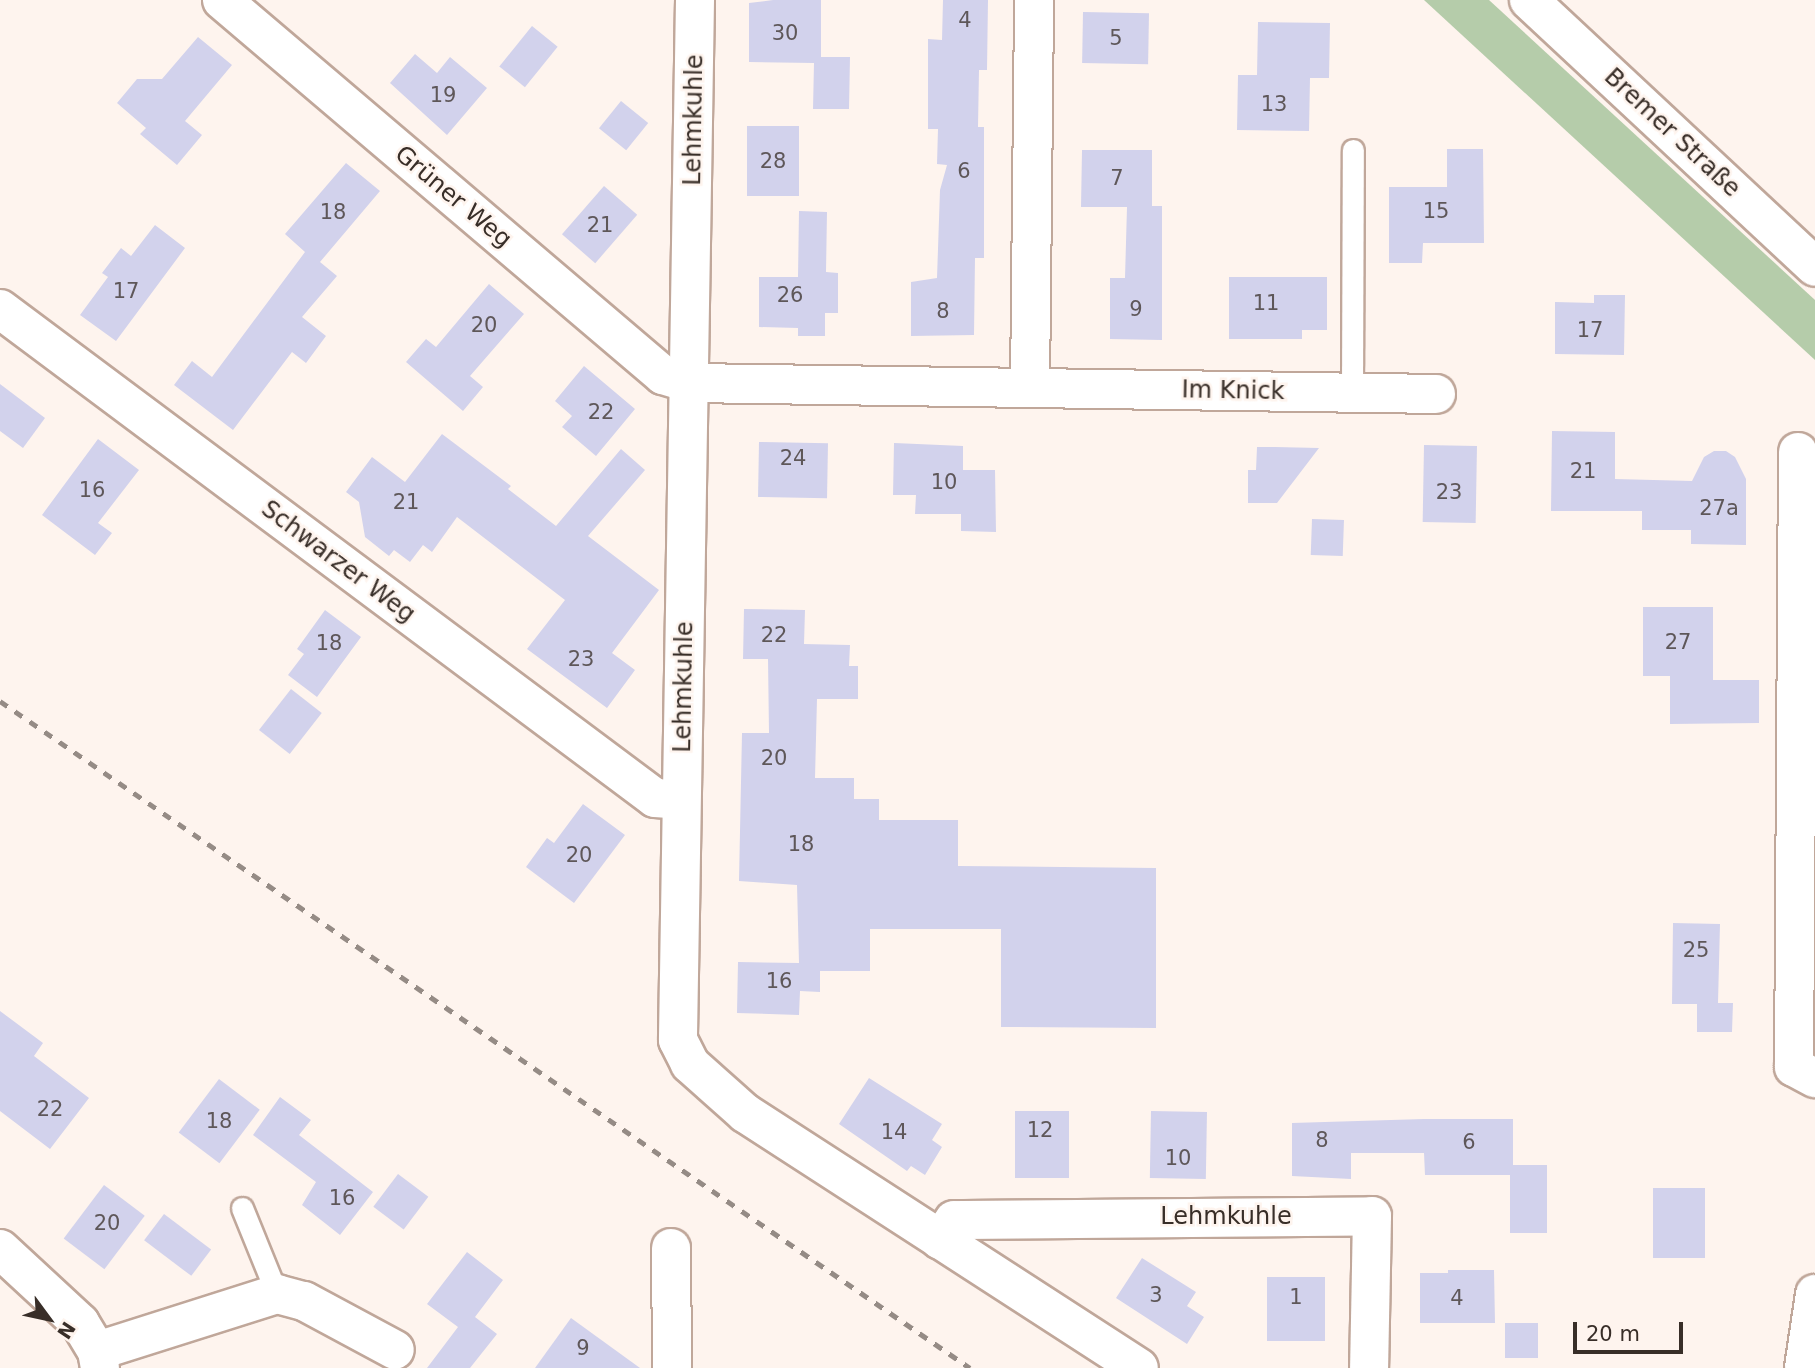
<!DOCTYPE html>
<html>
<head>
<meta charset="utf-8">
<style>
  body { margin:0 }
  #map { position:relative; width:1815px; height:1368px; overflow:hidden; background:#fef4ee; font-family:"DejaVu Sans",sans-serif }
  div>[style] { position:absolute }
  .green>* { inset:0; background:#b5ccaa }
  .building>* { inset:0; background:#d2d2ec; transform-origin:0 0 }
  .roads { filter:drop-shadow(2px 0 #c0a79a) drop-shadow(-2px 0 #c0a79a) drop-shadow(0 2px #c0a79a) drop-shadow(0 -2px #c0a79a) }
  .service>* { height:21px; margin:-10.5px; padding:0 10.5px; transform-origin:10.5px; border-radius:10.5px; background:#fff }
  .minor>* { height:38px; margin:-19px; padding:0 19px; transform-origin:19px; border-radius:19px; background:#fff }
  .primary>* { height:38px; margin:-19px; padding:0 19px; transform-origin:19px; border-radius:19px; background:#fff }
  .rail>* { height:5px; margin-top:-2.5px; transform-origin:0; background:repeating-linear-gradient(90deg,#958b85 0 9px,transparent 0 18px) }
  span { translate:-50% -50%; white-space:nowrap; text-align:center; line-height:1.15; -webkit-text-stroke:5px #fef4ee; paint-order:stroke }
  .number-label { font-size:21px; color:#5e5759 }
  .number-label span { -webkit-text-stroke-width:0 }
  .street-label { font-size:24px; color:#382e28 }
  .north { position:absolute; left:14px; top:1284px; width:70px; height:70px; -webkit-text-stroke:5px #fef4ee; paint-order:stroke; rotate:123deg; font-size:19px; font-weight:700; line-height:28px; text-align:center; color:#382e28 }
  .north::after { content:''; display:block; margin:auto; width:24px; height:32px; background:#382e28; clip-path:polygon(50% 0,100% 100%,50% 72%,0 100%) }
  .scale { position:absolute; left:1573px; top:1322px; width:110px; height:32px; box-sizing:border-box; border:4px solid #382e28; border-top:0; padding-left:9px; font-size:21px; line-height:24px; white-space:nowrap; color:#382e28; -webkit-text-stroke:5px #fef4ee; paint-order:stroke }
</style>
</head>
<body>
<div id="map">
  <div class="green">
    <i style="clip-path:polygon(1424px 0,1489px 0,1815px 300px,1815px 360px)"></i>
  </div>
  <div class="building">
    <i style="clip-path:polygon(773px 0,821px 0,821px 57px,850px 57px,849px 109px,813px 109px,814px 63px,749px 62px,749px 3px)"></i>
    <i style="clip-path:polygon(943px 0,988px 0,987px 70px,979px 70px,978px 127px,984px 127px,984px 258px,975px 258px,974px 335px,911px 336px,911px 282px,937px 278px,940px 190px,947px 165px,937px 164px,938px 129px,928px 129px,928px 39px,942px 40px)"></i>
    <i style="left:1083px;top:12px;width:66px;height:51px;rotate:1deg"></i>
    <i style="clip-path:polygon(1258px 22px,1330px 23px,1329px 78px,1310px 78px,1309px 131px,1237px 130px,1238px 75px,1257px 75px)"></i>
    <i style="left:532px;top:26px;width:33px;height:52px;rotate:39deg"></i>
    <i style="clip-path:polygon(198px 37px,232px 65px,185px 121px,202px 135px,177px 165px,140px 134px,146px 128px,117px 103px,137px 79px,162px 79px)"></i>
    <i style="clip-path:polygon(415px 54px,437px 73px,450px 57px,487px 88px,447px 135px,390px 83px)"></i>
    <i style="left:621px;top:101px;width:35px;height:35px;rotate:39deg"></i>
    <i style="left:747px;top:126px;width:52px;height:70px"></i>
    <i style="clip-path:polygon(1447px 149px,1483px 149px,1484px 243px,1423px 243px,1422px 263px,1389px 263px,1389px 187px,1447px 187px)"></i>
    <i style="clip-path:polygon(1082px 150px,1152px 150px,1152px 206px,1162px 206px,1162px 340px,1110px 339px,1110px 278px,1125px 278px,1127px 207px,1081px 207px)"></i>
    <i style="clip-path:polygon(346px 163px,380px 191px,320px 262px,337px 276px,302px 317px,326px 336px,306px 363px,292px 352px,233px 430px,174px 385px,192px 361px,212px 377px,305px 252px,285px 234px)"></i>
    <i style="left:604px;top:186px;width:44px;height:64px;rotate:41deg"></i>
    <i style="clip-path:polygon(799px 211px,827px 212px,826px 272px,838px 273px,838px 313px,825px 313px,825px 336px,798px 336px,798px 328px,759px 327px,759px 277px,798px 277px)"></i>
    <i style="clip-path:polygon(155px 225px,185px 248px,116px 341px,80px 315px,108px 277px,102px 273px,121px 248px,131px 256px)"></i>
    <i style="clip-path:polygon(1229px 277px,1327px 277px,1327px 330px,1302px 330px,1302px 339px,1229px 339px)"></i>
    <i style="clip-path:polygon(489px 284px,524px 314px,470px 376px,483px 387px,463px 411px,406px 362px,426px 339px,436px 347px)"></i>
    <i style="clip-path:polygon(1594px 295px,1625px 295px,1624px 355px,1555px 354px,1555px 302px,1594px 303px)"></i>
    <i style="clip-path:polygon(584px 366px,635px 409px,596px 456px,562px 427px,572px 416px,555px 401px)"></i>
    <i style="clip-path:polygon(0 384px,45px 418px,23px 448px,0 431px)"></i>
    <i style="clip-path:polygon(1552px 431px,1615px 432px,1615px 479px,1692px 481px,1704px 457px,1714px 451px,1726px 451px,1735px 457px,1746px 479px,1746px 545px,1691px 544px,1691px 530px,1642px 530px,1642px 511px,1551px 511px)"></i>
    <i style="clip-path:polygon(442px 434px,511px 486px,508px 489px,556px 526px,621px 449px,645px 470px,588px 536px,659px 590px,612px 653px,635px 670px,607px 708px,527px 649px,565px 600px,457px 517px,432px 552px,423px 545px,410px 562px,394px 550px,389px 556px,365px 537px,359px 502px,346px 492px,372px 457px,405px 482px)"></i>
    <i style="clip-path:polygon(98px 439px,139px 470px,98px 523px,112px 533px,95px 555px,42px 515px)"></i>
    <i style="left:759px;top:442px;width:69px;height:55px;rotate:1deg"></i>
    <i style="clip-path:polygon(894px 443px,963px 446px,963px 470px,995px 470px,996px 532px,961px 531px,961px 514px,915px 514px,916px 495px,893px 495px)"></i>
    <i style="left:1424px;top:445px;width:53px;height:77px;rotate:1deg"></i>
    <i style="clip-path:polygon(1257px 447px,1275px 447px,1319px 448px,1277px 503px,1248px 503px,1248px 470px,1256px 470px)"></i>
    <i style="left:1312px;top:519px;width:32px;height:36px;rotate:2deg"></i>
    <i style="clip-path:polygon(1643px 607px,1713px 607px,1713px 680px,1759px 680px,1759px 723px,1670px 724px,1670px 676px,1643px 676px)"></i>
    <i style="clip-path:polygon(744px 609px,805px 610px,804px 644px,850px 645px,849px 666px,858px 666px,858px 699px,817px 699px,815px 778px,854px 778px,854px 799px,879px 799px,879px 820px,958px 820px,958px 866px,1156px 868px,1156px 1028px,1001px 1027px,1001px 929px,870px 929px,870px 971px,820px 971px,820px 992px,800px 991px,799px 1015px,737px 1013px,738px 962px,799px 963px,797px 885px,739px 881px,742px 733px,769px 733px,768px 659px,743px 659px)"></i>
    <i style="clip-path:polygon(325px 610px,361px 637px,317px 697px,288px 675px,304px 654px,297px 649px)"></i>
    <i style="left:291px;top:689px;width:39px;height:52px;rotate:38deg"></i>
    <i style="clip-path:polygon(583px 804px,625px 835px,574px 903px,526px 867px,547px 838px,554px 843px)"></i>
    <i style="clip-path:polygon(1673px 923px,1720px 924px,1718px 1003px,1733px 1003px,1732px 1032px,1697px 1032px,1697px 1004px,1672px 1004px)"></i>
    <i style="clip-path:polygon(0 1011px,43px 1043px,34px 1056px,89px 1098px,50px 1149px,0 1111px)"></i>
    <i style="clip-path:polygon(869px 1078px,942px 1124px,932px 1140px,942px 1147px,925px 1175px,911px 1166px,907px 1171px,839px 1124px)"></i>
    <i style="left:219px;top:1079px;width:51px;height:67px;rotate:37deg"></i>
    <i style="clip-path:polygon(280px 1097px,311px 1120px,299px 1135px,373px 1192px,340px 1235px,302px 1205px,316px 1182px,253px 1135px)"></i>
    <i style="left:1015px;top:1111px;width:54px;height:67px"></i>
    <i style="left:1151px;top:1111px;width:56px;height:67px;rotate:1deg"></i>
    <i style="clip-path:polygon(1424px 1119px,1513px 1119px,1513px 1165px,1547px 1165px,1547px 1233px,1510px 1233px,1510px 1175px,1425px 1175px,1424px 1153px,1351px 1153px,1351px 1179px,1292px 1176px,1292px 1123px)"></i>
    <i style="left:398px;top:1174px;width:38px;height:41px;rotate:37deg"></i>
    <i style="left:104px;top:1185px;width:51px;height:67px;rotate:37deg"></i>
    <i style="left:1653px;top:1188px;width:52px;height:70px"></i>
    <i style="left:164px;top:1214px;width:59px;height:33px;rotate:37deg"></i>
    <i style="clip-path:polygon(467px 1252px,503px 1280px,475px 1317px,497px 1334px,470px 1368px,427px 1368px,458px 1327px,427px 1304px)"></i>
    <i style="clip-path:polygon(1142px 1258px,1196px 1292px,1187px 1306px,1204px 1317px,1187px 1344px,1116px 1298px)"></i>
    <i style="clip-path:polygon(1448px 1270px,1494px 1270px,1495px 1323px,1420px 1323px,1420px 1273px,1448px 1273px)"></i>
    <i style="left:1267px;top:1277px;width:58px;height:64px"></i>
    <i style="clip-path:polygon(571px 1318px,640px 1368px,535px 1368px)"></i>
    <i style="left:1505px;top:1323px;width:33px;height:35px"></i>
  </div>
  <div class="roads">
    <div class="service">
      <i style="left:1352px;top:393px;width:243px;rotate:-89.8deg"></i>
      <i style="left:242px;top:1208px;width:93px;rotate:67.9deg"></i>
    </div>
    <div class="minor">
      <i style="left:222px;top:0;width:579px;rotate:40.38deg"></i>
      <i style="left:663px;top:375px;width:28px;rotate:17deg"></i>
      <i style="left:690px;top:383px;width:746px;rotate:0.84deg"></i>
      <i style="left:695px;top:0;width:1040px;rotate:90.94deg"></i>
      <i style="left:678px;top:1040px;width:27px;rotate:63deg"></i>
      <i style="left:690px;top:1064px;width:74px;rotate:41.7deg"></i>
      <i style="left:745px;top:1113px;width:469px;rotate:32.9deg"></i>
      <i style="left:0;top:309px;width:817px;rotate:36.74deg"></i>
      <i style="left:655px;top:798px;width:26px;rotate:4deg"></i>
      <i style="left:1030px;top:388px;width:388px;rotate:-89.4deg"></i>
      <i style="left:1798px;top:452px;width:615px;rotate:90.37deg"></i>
      <i style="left:1794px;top:1067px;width:24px;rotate:28deg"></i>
      <i style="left:940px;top:1240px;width:24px;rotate:-55deg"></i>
      <i style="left:954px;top:1220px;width:418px;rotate:-0.5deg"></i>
      <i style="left:1372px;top:1216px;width:152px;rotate:91.1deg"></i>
      <i style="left:671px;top:1248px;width:120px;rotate:89.5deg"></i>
      <i style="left:0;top:1249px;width:109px;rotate:42.8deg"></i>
      <i style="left:80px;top:1323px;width:33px;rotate:59deg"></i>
      <i style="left:97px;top:1351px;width:17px;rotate:80deg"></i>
      <i style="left:97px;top:1351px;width:189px;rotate:-17.6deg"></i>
      <i style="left:277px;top:1294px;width:28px;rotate:15deg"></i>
      <i style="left:304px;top:1301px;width:103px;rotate:28.3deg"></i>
      <i style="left:1804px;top:1368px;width:75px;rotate:-81.5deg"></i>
    </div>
    <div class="primary">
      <i style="left:1529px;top:0;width:391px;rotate:43deg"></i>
    </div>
  </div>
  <div class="rail">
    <i style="left:0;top:701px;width:1177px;rotate:34.51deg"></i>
  </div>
  <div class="number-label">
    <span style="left:965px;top:20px">4</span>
    <span style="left:785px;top:33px">30</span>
    <span style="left:1116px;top:38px">5</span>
    <span style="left:443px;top:95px">19</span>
    <span style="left:1274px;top:104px">13</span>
    <span style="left:773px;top:161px">28</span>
    <span style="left:964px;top:171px">6</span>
    <span style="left:1117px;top:178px">7</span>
    <span style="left:1436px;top:211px">15</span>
    <span style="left:333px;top:212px">18</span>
    <span style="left:600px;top:225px">21</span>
    <span style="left:126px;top:291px">17</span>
    <span style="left:790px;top:295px">26</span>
    <span style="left:1266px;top:303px">11</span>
    <span style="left:1136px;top:309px">9</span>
    <span style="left:943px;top:311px">8</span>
    <span style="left:484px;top:325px">20</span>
    <span style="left:1590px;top:330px">17</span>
    <span style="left:601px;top:412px">22</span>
    <span style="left:793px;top:458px">24</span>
    <span style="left:1583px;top:471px">21</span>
    <span style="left:944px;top:482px">10</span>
    <span style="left:92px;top:490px">16</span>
    <span style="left:1449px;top:492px">23</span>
    <span style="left:406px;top:502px">21</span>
    <span style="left:1719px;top:508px">27a</span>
    <span style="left:774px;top:635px">22</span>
    <span style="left:1678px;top:642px">27</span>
    <span style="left:329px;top:643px">18</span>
    <span style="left:581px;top:659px">23</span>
    <span style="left:774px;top:758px">20</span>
    <span style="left:801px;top:844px">18</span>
    <span style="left:579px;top:855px">20</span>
    <span style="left:1696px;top:950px">25</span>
    <span style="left:779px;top:981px">16</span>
    <span style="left:50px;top:1109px">22</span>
    <span style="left:219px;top:1121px">18</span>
    <span style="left:1040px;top:1130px">12</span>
    <span style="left:894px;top:1132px">14</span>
    <span style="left:1322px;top:1140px">8</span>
    <span style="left:1469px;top:1142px">6</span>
    <span style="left:1178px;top:1158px">10</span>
    <span style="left:342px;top:1198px">16</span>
    <span style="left:107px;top:1223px">20</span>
    <span style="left:1156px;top:1295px">3</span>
    <span style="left:1296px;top:1297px">1</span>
    <span style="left:1457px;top:1298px">4</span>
    <span style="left:583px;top:1348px">9</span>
  </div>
  <div class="street-label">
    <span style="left:694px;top:120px;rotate:-89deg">Lehmkuhle</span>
    <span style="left:1672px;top:133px;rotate:43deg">Bremer Straße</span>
    <span style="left:453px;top:197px;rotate:40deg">Grüner Weg</span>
    <span style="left:1233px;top:391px;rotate:1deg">Im Knick</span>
    <span style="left:338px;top:562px;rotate:37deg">Schwarzer Weg</span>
    <span style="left:684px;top:687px;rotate:-89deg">Lehmkuhle</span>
    <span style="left:1226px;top:1217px">Lehmkuhle</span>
  </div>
  <div class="north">N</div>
  <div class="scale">20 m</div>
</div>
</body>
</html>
